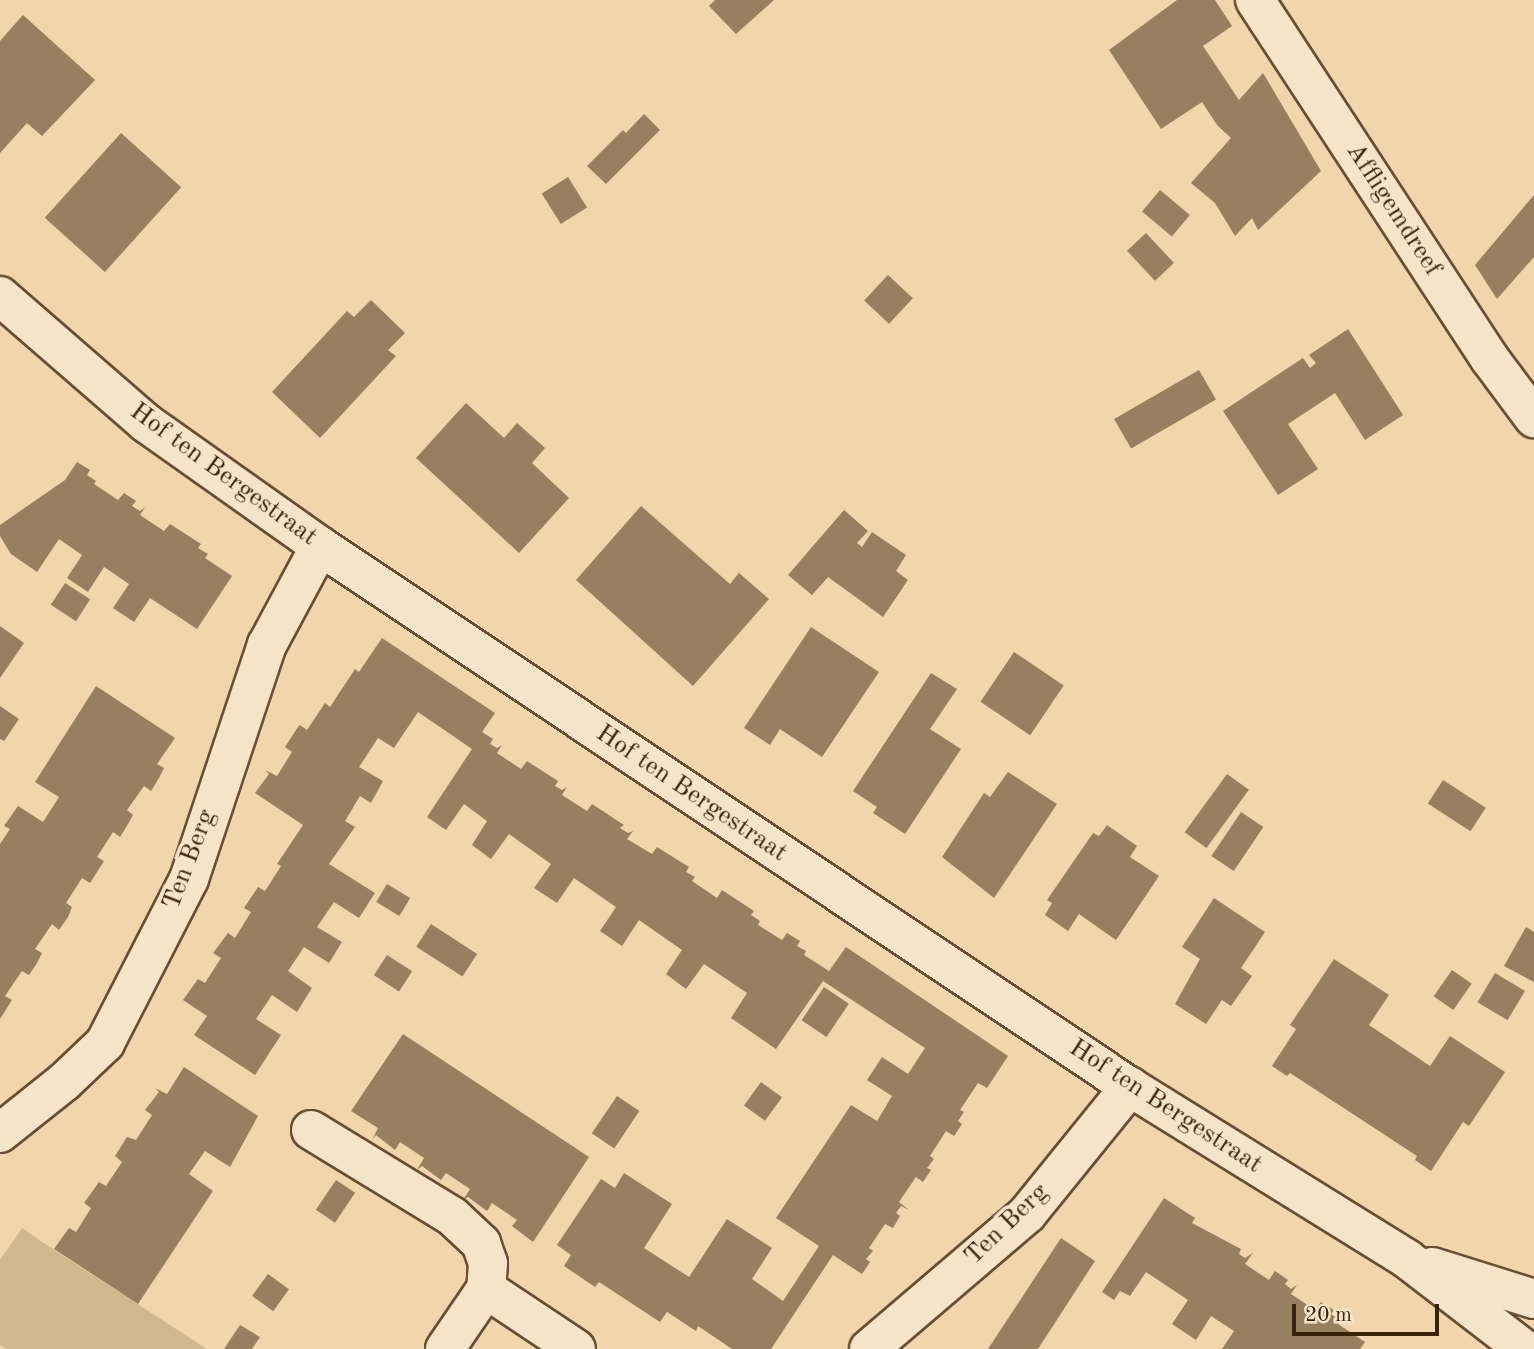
<!DOCTYPE html>
<html>
<head>
<meta charset="utf-8">
<style>
  body { margin:0 }
  #map { position:relative; width:1534px; height:1349px; overflow:hidden; background:#f0d6aa; font-family:"Old Standard TT",serif }
  div>[style] { position:absolute }
  .green>* { inset:0; background:#d1b78f }
  .building>* { inset:0; background:#987f5f; transform-origin:0 0 }
  .roads { filter:drop-shadow(2px 0 #674e34) drop-shadow(-2px 0 #674e34) drop-shadow(0 2px #674e34) drop-shadow(0 -2px #674e34) }
  .street>* { height:38px; margin:-19px; padding:0 19px; transform-origin:19px; border-radius:19px; background:#f5e4c8 }
  .secondary>* { height:38px; margin:-19px; padding:0 19px; transform-origin:19px; border-radius:19px; background:#f5e4c8 }
  span { translate:-50% -50%; white-space:nowrap; text-align:center; line-height:1.15; -webkit-text-stroke:7px #f5e4c8; paint-order:stroke }
  .street-label { font-size:26px; color:#39210d }
  .scale { position:absolute; left:1292px; top:1304px; width:147px; height:32px; box-sizing:border-box; border:4px solid #39210d; border-top:0; padding-left:9px; font-size:21px; line-height:24px; white-space:nowrap; color:#39210d; -webkit-text-stroke:5px #f5e4c8; paint-order:stroke }
</style>
</head>
<body>
<div id="map">
  <div class="green">
    <i style="clip-path:polygon(22px 1228px,54px 1250px,207px 1349px,7px 1349px,0 1345px,0 1260px)"></i>
  </div>
  <div class="building">
    <i style="clip-path:polygon(715px 0,774px 0,736px 34px,709px 6px)"></i>
    <i style="clip-path:polygon(1177px 0,1215px 0,1232px 26px,1203px 46px,1239px 100px,1263px 73px,1321px 171px,1258px 230px,1252px 218px,1235px 236px,1215px 203px,1191px 183px,1231px 138px,1217px 125px,1202px 102px,1161px 129px,1109px 50px)"></i>
    <i style="clip-path:polygon(23px 15px,95px 80px,42px 136px,27px 123px,0 153px,0 41px)"></i>
    <i style="clip-path:polygon(644px 114px,660px 130px,606px 184px,587px 166px,623px 130px,626px 133px)"></i>
    <i style="left:121px;top:133px;width:81px;height:114px;rotate:42deg"></i>
    <i style="left:568px;top:177px;width:36px;height:31px;rotate:58deg"></i>
    <i style="left:1160px;top:190px;width:39px;height:28px;rotate:40deg"></i>
    <i style="clip-path:polygon(1534px 195px,1534px 257px,1497px 299px,1475px 265px)"></i>
    <i style="left:1146px;top:233px;width:41px;height:26px;rotate:47deg"></i>
    <i style="left:888px;top:275px;width:34px;height:35px;rotate:43deg"></i>
    <i style="clip-path:polygon(371px 300px,405px 333px,388px 350px,396px 356px,320px 438px,272px 392px,347px 311px,354px 317px)"></i>
    <i style="clip-path:polygon(1348px 329px,1403px 415px,1365px 440px,1335px 393px,1288px 424px,1318px 469px,1278px 495px,1223px 411px,1303px 358px,1310px 368px,1316px 363px,1309px 355px)"></i>
    <i style="left:1199px;top:370px;width:34px;height:98px;rotate:60deg"></i>
    <i style="clip-path:polygon(466px 403px,504px 438px,517px 423px,545px 448px,532px 463px,569px 498px,519px 553px,416px 458px)"></i>
    <i style="clip-path:polygon(77px 462px,90px 470px,87px 475px,96px 481px,94px 484px,118px 500px,124px 493px,136px 501px,132px 506px,140px 511px,145px 507px,140px 515px,164px 531px,170px 524px,201px 544px,198px 548px,208px 554px,205px 558px,232px 576px,197px 629px,150px 598px,134px 622px,113px 608px,129px 584px,104px 567px,88px 592px,67px 578px,82px 555px,59px 539px,37px 572px,11px 554px,0 536px,0 525px,65px 480px)"></i>
    <i style="clip-path:polygon(641px 506px,730px 584px,739px 573px,769px 599px,693px 686px,576px 580px)"></i>
    <i style="clip-path:polygon(844px 510px,868px 531px,857px 543px,862px 547px,872px 532px,906px 555px,896px 571px,908px 580px,883px 617px,828px 577px,812px 595px,788px 575px)"></i>
    <i style="left:65px;top:583px;width:30px;height:26px;rotate:33deg"></i>
    <i style="clip-path:polygon(0 626px,24px 643px,0 678px)"></i>
    <i style="clip-path:polygon(811px 627px,879px 672px,822px 757px,780px 729px,770px 745px,744px 728px)"></i>
    <i style="clip-path:polygon(382px 638px,495px 713px,482px 732px,493px 739px,490px 744px,497px 748px,502px 745px,497px 753px,521px 769px,527px 761px,558px 781px,555px 786px,562px 790px,567px 787px,562px 795px,587px 811px,592px 804px,624px 825px,620px 828px,628px 833px,633px 831px,627px 839px,652px 854px,657px 847px,689px 867px,686px 872px,695px 877px,692px 881px,717px 898px,722px 890px,754px 911px,751px 915px,760px 921px,758px 925px,782px 940px,787px 933px,800px 941px,797px 946px,806px 951px,804px 955px,829px 971px,846px 947px,1008px 1056px,987px 1088px,978px 1083px,960px 1110px,964px 1112px,958px 1121px,962px 1124px,954px 1136px,946px 1131px,930px 1156px,934px 1159px,927px 1168px,931px 1170px,923px 1182px,916px 1177px,899px 1202px,909px 1210px,901px 1206px,896px 1213px,900px 1216px,893px 1228px,885px 1224px,869px 1248px,873px 1251px,866px 1259px,870px 1262px,862px 1274px,833px 1255px,771px 1349px,732px 1349px,698px 1326px,696px 1331px,667px 1312px,660px 1322px,599px 1282px,595px 1287px,564px 1266px,571px 1255px,557px 1245px,601px 1179px,615px 1188px,624px 1173px,672px 1204px,644px 1248px,689px 1277px,727px 1219px,772px 1248px,752px 1279px,783px 1301px,819px 1246px,776px 1218px,851px 1105px,877px 1121px,892px 1096px,867px 1080px,882px 1057px,908px 1074px,925px 1048px,823px 981px,776px 1049px,731px 1018px,747px 993px,704px 964px,686px 989px,666px 974px,682px 950px,639px 920px,622px 946px,600px 931px,616px 907px,574px 878px,557px 903px,534px 888px,551px 864px,509px 834px,491px 859px,472px 845px,487px 821px,464px 804px,446px 830px,427px 817px,472px 749px,418px 712px,394px 748px,378px 738px,359px 767px,383px 781px,371px 803px,360px 796px,345px 821px,355px 827px,329px 864px,375px 893px,359px 918px,334px 902px,317px 927px,342px 942px,329px 963px,304px 947px,288px 971px,312px 988px,297px 1012px,272px 995px,256px 1019px,281px 1035px,255px 1075px,194px 1035px,207px 1016px,183px 1000px,198px 979px,205px 983px,221px 958px,213px 953px,228px 933px,235px 938px,251px 912px,244px 908px,258px 887px,265px 891px,281px 866px,277px 864px,303px 825px,255px 793px,269px 774px,265px 770px,277px 776px,292px 752px,285px 747px,298px 727px,300px 725px,307px 730px,325px 703px,330px 707px,355px 669px,359px 672px)"></i>
    <i style="left:1014px;top:652px;width:60px;height:60px;rotate:34deg"></i>
    <i style="clip-path:polygon(931px 673px,957px 689px,930px 729px,961px 749px,905px 834px,873px 813px,877px 807px,853px 791px)"></i>
    <i style="clip-path:polygon(96px 686px,175px 738px,157px 764px,164px 768px,159px 778px,151px 791px,144px 786px,127px 810px,133px 815px,128px 824px,120px 837px,113px 832px,97px 857px,104px 861px,90px 883px,82px 878px,66px 903px,72px 907px,68px 917px,59px 930px,52px 924px,35px 949px,42px 953px,37px 963px,29px 975px,22px 971px,5px 996px,12px 1000px,0 1019px,0 844px,10px 829px,4px 826px,18px 806px,43px 822px,59px 797px,35px 782px)"></i>
    <i style="clip-path:polygon(0 706px,19px 719px,4px 741px,0 739px)"></i>
    <i style="clip-path:polygon(1008px 772px,1057px 804px,994px 898px,942px 857px,984px 793px,990px 797px)"></i>
    <i style="left:1227px;top:774px;width:27px;height:72px;rotate:36deg"></i>
    <i style="left:1443px;top:780px;width:51px;height:28px;rotate:33deg"></i>
    <i style="left:1241px;top:812px;width:27px;height:53px;rotate:34deg"></i>
    <i style="clip-path:polygon(1107px 825px,1137px 846px,1130px 857px,1159px 876px,1116px 940px,1079px 914px,1068px 931px,1045px 915px,1052px 903px,1047px 900px,1093px 833px,1099px 836px)"></i>
    <i style="left:387px;top:884px;width:27px;height:21px;rotate:31deg"></i>
    <i style="clip-path:polygon(1214px 898px,1265px 932px,1241px 968px,1252px 976px,1231px 1006px,1222px 1000px,1206px 1024px,1175px 1004px,1200px 959px,1182px 947px)"></i>
    <i style="left:431px;top:924px;width:55px;height:27px;rotate:33deg"></i>
    <i style="clip-path:polygon(1526px 927px,1534px 932px,1534px 982px,1504px 966px)"></i>
    <i style="left:387px;top:955px;width:30px;height:24px;rotate:33deg"></i>
    <i style="clip-path:polygon(1334px 959px,1389px 995px,1369px 1025px,1430px 1066px,1450px 1036px,1505px 1072px,1469px 1126px,1463px 1122px,1431px 1171px,1415px 1160px,1417px 1156px,1385px 1135px,1290px 1073px,1287px 1076px,1272px 1066px,1296px 1029px,1290px 1025px)"></i>
    <i style="left:1452px;top:970px;width:24px;height:32px;rotate:35deg"></i>
    <i style="left:1495px;top:973px;width:35px;height:34px;rotate:31deg"></i>
    <i style="left:824px;top:987px;width:30px;height:40px;rotate:34deg"></i>
    <i style="clip-path:polygon(403px 1034px,589px 1157px,533px 1242px,512px 1226px,517px 1220px,492px 1203px,487px 1211px,468px 1197px,463px 1200px,470px 1189px,446px 1173px,441px 1180px,422px 1166px,417px 1170px,424px 1158px,400px 1142px,395px 1150px,376px 1135px,372px 1140px,378px 1128px,351px 1111px)"></i>
    <i style="clip-path:polygon(184px 1067px,258px 1116px,230px 1167px,205px 1151px,189px 1174px,213px 1191px,138px 1304px,54px 1249px,69px 1228px,76px 1232px,91px 1208px,84px 1203px,99px 1182px,106px 1186px,122px 1162px,115px 1156px,127px 1137px,136px 1140px,152px 1115px,145px 1110px,159px 1092px,155px 1088px,167px 1094px)"></i>
    <i style="left:761px;top:1082px;width:26px;height:29px;rotate:36deg"></i>
    <i style="left:617px;top:1096px;width:27px;height:45px;rotate:34deg"></i>
    <i style="left:336px;top:1180px;width:23px;height:36px;rotate:34deg"></i>
    <i style="clip-path:polygon(1164px 1198px,1195px 1218px,1192px 1223px,1241px 1249px,1239px 1254px,1245px 1258px,1253px 1253px,1245px 1264px,1269px 1280px,1275px 1271px,1288px 1280px,1285px 1284px,1291px 1289px,1297px 1285px,1291px 1294px,1315px 1310px,1321px 1302px,1334px 1310px,1331px 1314px,1340px 1321px,1338px 1324px,1365px 1342px,1360px 1349px,1222px 1349px,1234px 1331px,1211px 1316px,1196px 1340px,1172px 1324px,1188px 1300px,1146px 1272px,1130px 1296px,1120px 1291px,1114px 1300px,1102px 1292px)"></i>
    <i style="clip-path:polygon(1061px 1238px,1095px 1261px,1038px 1349px,988px 1349px)"></i>
    <i style="left:268px;top:1274px;width:26px;height:27px;rotate:36deg"></i>
    <i style="clip-path:polygon(240px 1325px,260px 1337px,252px 1349px,224px 1349px)"></i>
  </div>
  <div class="roads">
    <div class="street">
      <i style="left:0;top:296px;width:194px;rotate:41deg"></i>
      <i style="left:146px;top:423px;width:213px;rotate:35.3deg"></i>
      <i style="left:320px;top:546px;width:974px;rotate:33.74deg"></i>
      <i style="left:1130px;top:1087px;width:326px;rotate:31.8deg"></i>
      <i style="left:1407px;top:1259px;width:148px;rotate:37.6deg"></i>
      <i style="left:311px;top:1130px;width:165px;rotate:31.4deg"></i>
      <i style="left:452px;top:1216px;width:40px;rotate:43deg"></i>
      <i style="left:481px;top:1243px;width:21px;rotate:71deg"></i>
      <i style="left:488px;top:1263px;width:26px;rotate:94deg"></i>
      <i style="left:0;top:1133px;width:82px;rotate:-38.6deg"></i>
      <i style="left:64px;top:1082px;width:57px;rotate:-43.6deg"></i>
      <i style="left:105px;top:1043px;width:184px;rotate:-62.9deg"></i>
      <i style="left:189px;top:879px;width:247px;rotate:-71.6deg"></i>
      <i style="left:267px;top:645px;width:112px;rotate:-61.8deg"></i>
      <i style="left:1432px;top:1267px;width:107px;rotate:17.4deg"></i>
      <i style="left:445px;top:1349px;width:73px;rotate:-55.7deg"></i>
      <i style="left:486px;top:1289px;width:108px;rotate:33.7deg"></i>
      <i style="left:869px;top:1349px;width:208px;rotate:-40.5deg"></i>
      <i style="left:1027px;top:1214px;width:164px;rotate:-51deg"></i>
    </div>
    <div class="secondary">
      <i style="left:1255px;top:0;width:429px;rotate:56.8deg"></i>
      <i style="left:1490px;top:359px;width:74px;rotate:53.3deg"></i>
    </div>
  </div>
  <div class="street-label">
    <span style="left:1393px;top:210px;rotate:57deg">Affligemdreef</span>
    <span style="left:223px;top:475px;rotate:36deg">Hof ten Bergestraat</span>
    <span style="left:691px;top:794px;rotate:34deg">Hof ten Bergestraat</span>
    <span style="left:190px;top:860px;rotate:-69deg">Ten Berg</span>
    <span style="left:1165px;top:1107px;rotate:33deg">Hof ten Bergestraat</span>
    <span style="left:1007px;top:1225px;rotate:-44deg">Ten Berg</span>
  </div>
  <div class="scale">20 m</div>
</div>
</body>
</html>
